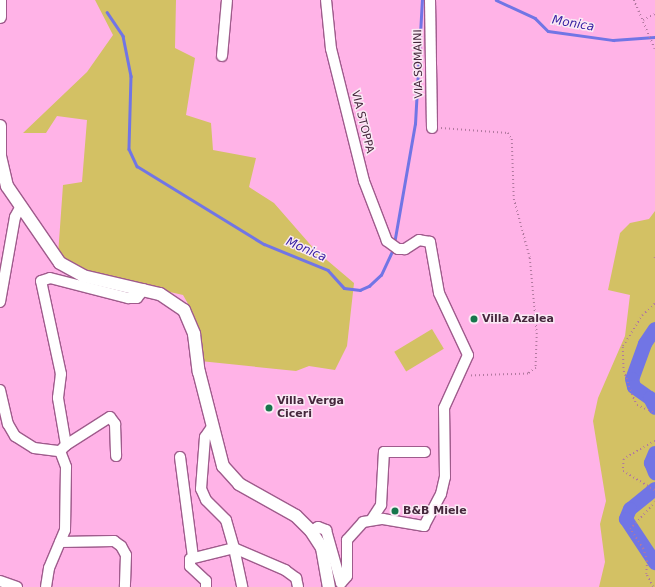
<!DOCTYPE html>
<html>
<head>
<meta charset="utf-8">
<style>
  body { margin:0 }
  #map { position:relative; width:655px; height:587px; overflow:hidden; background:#ffb3e7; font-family:"DejaVu Sans",sans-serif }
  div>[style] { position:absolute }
  .green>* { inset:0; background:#d3c164; transform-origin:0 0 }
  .stream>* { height:2.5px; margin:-1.25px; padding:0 1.25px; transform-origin:1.25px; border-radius:1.25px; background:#7175e5 }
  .river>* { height:14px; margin:-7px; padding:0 7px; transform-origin:7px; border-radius:7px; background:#7175e5 }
  .path>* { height:1.5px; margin-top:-0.75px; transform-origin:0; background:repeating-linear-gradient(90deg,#b1789f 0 1px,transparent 0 4px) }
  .roads { filter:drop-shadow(1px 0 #9f5b8c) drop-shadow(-1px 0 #9f5b8c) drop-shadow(0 1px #9f5b8c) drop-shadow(0 -1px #9f5b8c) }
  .minor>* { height:10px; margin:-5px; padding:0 5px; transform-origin:5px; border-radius:5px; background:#fff }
  .major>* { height:12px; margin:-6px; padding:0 6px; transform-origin:6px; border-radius:6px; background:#fff }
  .dots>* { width:11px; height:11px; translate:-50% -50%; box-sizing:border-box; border:2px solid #faeaf5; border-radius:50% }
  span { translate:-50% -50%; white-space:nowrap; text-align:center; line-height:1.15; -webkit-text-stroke:3px #faeaf5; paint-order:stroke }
  .street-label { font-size:11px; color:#45273c }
  .poi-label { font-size:11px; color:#45273c; font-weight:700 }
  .left { translate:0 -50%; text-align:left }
  .water-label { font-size:12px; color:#341da1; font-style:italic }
</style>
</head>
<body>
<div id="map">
  <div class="green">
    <i style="clip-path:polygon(95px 0,176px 0,175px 48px,195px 58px,186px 115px,211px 123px,213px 150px,256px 158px,249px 187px,274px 203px,315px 250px,354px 283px,347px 346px,335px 370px,309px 366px,296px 371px,200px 361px,191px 309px,183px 295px,87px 273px,58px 255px,63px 185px,82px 182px,87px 120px,57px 116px,46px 133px,23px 133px,87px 72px,113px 35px)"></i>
    <i style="clip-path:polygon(655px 211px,655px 587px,599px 587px,605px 562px,600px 524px,606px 501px,593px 421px,598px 398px,625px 336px,630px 295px,608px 290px,620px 233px,630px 223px,649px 219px)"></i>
    <i style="left:432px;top:329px;width:23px;height:44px;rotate:59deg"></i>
  </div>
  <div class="stream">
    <i style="left:496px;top:0;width:43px;rotate:24.8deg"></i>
    <i style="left:535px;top:18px;width:18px;rotate:45deg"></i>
    <i style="left:548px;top:31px;width:66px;rotate:7.9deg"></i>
    <i style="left:613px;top:40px;width:42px;rotate:-4.1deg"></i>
    <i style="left:107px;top:12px;width:29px;rotate:56deg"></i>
    <i style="left:123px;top:36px;width:41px;rotate:78.7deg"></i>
    <i style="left:131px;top:76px;width:73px;rotate:91.6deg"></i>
    <i style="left:129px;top:149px;width:19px;rotate:65deg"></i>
    <i style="left:137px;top:166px;width:149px;rotate:31.6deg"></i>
    <i style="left:264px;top:244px;width:69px;rotate:22.1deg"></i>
    <i style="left:328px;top:270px;width:24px;rotate:48deg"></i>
    <i style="left:344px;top:288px;width:16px;rotate:7deg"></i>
    <i style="left:360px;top:290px;width:10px;rotate:-24deg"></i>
    <i style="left:369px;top:286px;width:16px;rotate:-43deg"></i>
    <i style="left:381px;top:275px;width:29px;rotate:-65deg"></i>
    <i style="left:394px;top:244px;width:122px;rotate:-80.1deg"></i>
    <i style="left:415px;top:124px;width:124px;rotate:-86.8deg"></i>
  </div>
  <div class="river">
    <i style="left:655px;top:329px;width:18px;rotate:124deg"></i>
    <i style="left:645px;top:344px;width:37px;rotate:110deg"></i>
    <i style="left:632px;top:379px;width:8px;rotate:76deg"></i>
    <i style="left:634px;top:387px;width:19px;rotate:35deg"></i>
    <i style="left:650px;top:398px;width:11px;rotate:63deg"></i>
    <i style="left:655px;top:453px;width:11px;rotate:112deg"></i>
    <i style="left:651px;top:463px;width:11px;rotate:68deg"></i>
    <i style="left:655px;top:489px;width:32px;rotate:141deg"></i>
    <i style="left:630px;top:509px;width:11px;rotate:112deg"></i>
    <i style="left:626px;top:519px;width:53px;rotate:56.6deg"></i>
  </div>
  <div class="path">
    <i style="left:634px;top:0;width:53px;rotate:66.8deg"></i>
    <i style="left:643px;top:20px;width:13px;rotate:-27deg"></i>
    <i style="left:441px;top:128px;width:67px;rotate:4.3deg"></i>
    <i style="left:508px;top:133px;width:7px;rotate:56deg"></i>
    <i style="left:512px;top:139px;width:60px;rotate:88.1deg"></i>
    <i style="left:514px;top:199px;width:61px;rotate:74.8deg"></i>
    <i style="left:530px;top:258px;width:75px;rotate:84.7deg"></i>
    <i style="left:537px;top:333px;width:35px;rotate:92deg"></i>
    <i style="left:536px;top:368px;width:10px;rotate:143deg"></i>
    <i style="left:528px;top:374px;width:59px;rotate:178.1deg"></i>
    <i style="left:655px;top:257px;width:1px;rotate:90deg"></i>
    <i style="left:655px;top:304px;width:16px;rotate:137deg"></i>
    <i style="left:643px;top:315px;width:38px;rotate:122deg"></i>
    <i style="left:623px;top:347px;width:24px;rotate:88deg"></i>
    <i style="left:624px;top:371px;width:24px;rotate:71deg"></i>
    <i style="left:632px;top:394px;width:12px;rotate:66deg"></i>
    <i style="left:637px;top:405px;width:20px;rotate:24deg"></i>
    <i style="left:655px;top:441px;width:36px;rotate:150deg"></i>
    <i style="left:624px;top:459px;width:12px;rotate:95deg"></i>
    <i style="left:623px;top:471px;width:37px;rotate:31deg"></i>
    <i style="left:653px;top:587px;width:15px;rotate:-118deg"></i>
    <i style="left:646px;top:574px;width:13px;rotate:-86deg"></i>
    <i style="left:647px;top:561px;width:13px;rotate:-108deg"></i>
    <i style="left:643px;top:549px;width:24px;rotate:-123deg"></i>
    <i style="left:630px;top:529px;width:37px;rotate:-47deg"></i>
  </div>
  <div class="roads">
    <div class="minor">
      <i style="left:430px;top:0;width:128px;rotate:89.1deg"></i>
      <i style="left:222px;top:56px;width:56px;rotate:-84.9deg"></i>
      <i style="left:0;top:302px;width:86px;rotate:-80deg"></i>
      <i style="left:15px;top:217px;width:10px;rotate:-61deg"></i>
      <i style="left:0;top:390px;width:35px;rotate:77deg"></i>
      <i style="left:8px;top:424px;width:14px;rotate:60deg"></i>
      <i style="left:15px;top:436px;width:22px;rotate:32deg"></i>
      <i style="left:34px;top:448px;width:26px;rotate:7deg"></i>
      <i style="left:60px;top:451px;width:17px;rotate:69deg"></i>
      <i style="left:66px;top:467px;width:63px;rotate:90.9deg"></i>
      <i style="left:65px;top:530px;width:41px;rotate:112.8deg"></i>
      <i style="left:49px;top:568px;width:19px;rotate:99deg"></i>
      <i style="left:66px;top:445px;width:52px;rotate:-32.5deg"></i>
      <i style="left:110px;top:417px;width:9px;rotate:54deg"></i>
      <i style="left:115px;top:424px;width:32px;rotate:88deg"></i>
      <i style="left:60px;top:451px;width:8px;rotate:-45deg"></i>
      <i style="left:66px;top:445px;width:48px;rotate:-99.7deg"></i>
      <i style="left:58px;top:398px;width:24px;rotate:-83deg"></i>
      <i style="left:61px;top:374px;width:95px;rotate:-102.1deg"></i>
      <i style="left:41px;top:281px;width:9px;rotate:-18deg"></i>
      <i style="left:50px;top:278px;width:81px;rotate:14.4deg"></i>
      <i style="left:128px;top:298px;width:9px"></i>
      <i style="left:137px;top:298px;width:11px;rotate:-52deg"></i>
      <i style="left:180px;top:457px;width:101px;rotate:82.6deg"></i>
      <i style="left:372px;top:519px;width:17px;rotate:-57deg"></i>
      <i style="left:381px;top:505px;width:53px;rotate:-86.8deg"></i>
      <i style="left:384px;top:452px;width:41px"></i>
      <i style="left:311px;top:531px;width:8px;rotate:-30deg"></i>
      <i style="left:318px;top:527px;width:9px;rotate:21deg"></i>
      <i style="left:326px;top:530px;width:55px;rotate:74.2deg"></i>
      <i style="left:341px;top:583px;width:9px;rotate:-49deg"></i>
      <i style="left:347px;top:576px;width:36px;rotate:-90deg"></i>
      <i style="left:347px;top:540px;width:24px;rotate:-48deg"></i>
      <i style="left:363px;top:522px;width:20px;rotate:-9deg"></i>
      <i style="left:383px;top:519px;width:42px;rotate:9.7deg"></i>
      <i style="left:424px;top:526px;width:36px;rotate:-62deg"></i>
      <i style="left:441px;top:494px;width:17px;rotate:-77deg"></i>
      <i style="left:445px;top:477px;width:69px;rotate:-90.8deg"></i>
      <i style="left:444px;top:408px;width:58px;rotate:-65.6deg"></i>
      <i style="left:468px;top:355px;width:68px;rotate:-115.1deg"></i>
      <i style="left:439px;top:293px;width:52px;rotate:-100deg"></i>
      <i style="left:430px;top:242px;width:11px;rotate:-170deg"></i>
      <i style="left:419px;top:240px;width:17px;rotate:147deg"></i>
      <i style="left:405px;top:249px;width:7px;rotate:180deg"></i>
      <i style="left:398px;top:249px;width:14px;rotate:-144deg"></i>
      <i style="left:387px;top:241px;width:64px;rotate:-111deg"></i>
      <i style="left:364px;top:181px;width:136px;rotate:-104deg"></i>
      <i style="left:331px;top:49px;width:49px;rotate:-95.8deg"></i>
      <i style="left:60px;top:542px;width:54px;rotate:-1.1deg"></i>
      <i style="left:114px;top:541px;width:9px;rotate:36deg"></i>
      <i style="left:121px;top:546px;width:10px;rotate:61deg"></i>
      <i style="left:126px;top:555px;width:32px;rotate:92deg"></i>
      <i style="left:234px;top:548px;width:56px;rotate:23.3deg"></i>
      <i style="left:285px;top:570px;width:14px;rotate:36deg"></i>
      <i style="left:296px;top:578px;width:9px;rotate:77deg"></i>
      <i style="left:234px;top:548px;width:40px;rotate:78deg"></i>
      <i style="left:0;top:581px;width:18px;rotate:19deg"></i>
      <i style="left:206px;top:587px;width:6px;rotate:-90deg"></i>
      <i style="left:206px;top:581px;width:22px;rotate:-137deg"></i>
      <i style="left:190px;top:566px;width:7px;rotate:-90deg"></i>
      <i style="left:190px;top:559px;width:45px;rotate:-14deg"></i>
      <i style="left:234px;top:548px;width:29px;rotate:-106deg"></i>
      <i style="left:226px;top:520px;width:28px;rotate:-135deg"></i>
      <i style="left:206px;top:500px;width:12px;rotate:-114deg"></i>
      <i style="left:201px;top:489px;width:52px;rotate:-85.6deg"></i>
      <i style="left:205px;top:437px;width:12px;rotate:-55deg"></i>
    </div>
    <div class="major">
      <i style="left:0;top:17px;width:17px;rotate:-90deg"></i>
      <i style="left:0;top:126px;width:30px;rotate:90deg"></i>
      <i style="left:0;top:156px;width:31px;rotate:77deg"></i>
      <i style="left:7px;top:186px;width:93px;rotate:55.5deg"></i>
      <i style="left:60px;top:263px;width:26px;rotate:29deg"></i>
      <i style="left:83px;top:276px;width:79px;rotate:13.2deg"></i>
      <i style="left:160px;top:294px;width:29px;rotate:34deg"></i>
      <i style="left:184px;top:310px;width:26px;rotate:67deg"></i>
      <i style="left:194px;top:334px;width:38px;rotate:83deg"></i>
      <i style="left:199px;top:372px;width:97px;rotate:75.7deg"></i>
      <i style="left:223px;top:466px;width:24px;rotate:48deg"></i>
      <i style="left:239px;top:484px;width:65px;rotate:29.3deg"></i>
      <i style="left:296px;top:516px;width:21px;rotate:45deg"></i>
      <i style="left:311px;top:531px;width:20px;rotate:57deg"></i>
      <i style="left:322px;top:548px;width:40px;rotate:80deg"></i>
    </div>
  </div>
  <div class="dots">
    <i style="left:474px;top:319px;background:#16764c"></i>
    <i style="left:269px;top:408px;background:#16764c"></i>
    <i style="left:395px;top:511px;background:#16764c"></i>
  </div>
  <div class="street-label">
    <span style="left:419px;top:64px;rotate:-91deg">VIA SOMAINI</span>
    <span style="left:362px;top:122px;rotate:76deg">VIA STOPPA</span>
  </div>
  <div class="poi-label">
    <span class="left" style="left:482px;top:319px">Villa Azalea</span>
    <span class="left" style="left:277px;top:408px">Villa Verga<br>Ciceri</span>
    <span class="left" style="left:403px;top:511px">B&amp;B Miele</span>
  </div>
  <div class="water-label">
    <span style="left:573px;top:24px;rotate:10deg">Monica</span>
    <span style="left:306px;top:250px;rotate:24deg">Monica</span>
  </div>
</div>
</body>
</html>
